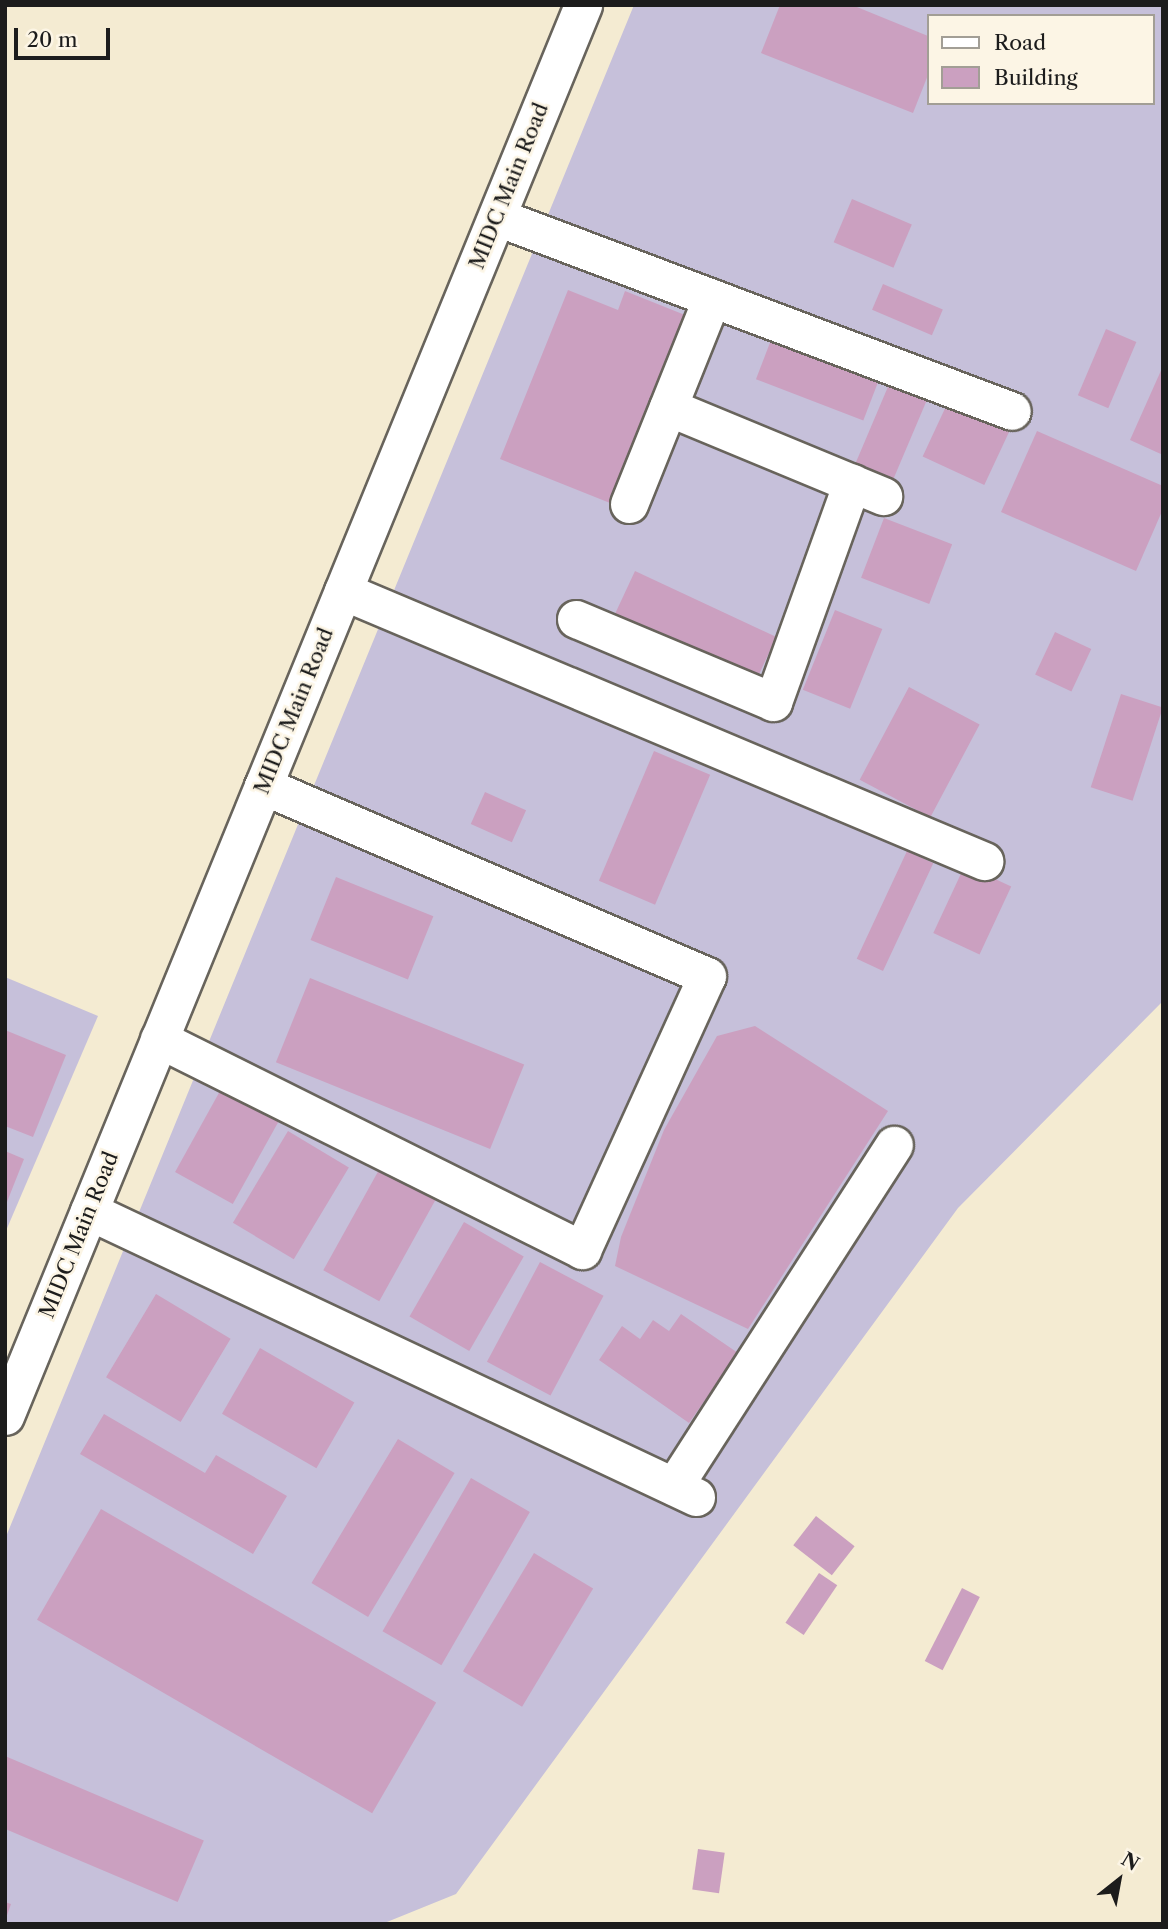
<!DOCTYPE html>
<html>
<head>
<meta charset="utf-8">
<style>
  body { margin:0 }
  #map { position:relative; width:1168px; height:1929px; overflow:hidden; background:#f4ebd2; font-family:"Libre Caslon Text",serif }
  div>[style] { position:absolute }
  .industrial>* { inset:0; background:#c6c0da }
  .building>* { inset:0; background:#cba0c0; transform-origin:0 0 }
  .roads { filter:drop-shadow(2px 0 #68645c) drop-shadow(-2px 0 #68645c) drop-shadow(0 2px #68645c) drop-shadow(0 -2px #68645c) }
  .minor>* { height:37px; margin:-18.5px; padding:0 18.5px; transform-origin:18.5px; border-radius:18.5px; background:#fff }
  span { translate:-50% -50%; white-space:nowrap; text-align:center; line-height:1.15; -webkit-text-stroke:5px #fcf5e5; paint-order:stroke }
  .street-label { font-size:21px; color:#1c1c1c }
  .frame { position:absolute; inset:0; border:7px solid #1c1c1c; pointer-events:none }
  .legend { position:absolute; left:927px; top:14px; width:228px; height:91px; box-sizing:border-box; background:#fcf5e5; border:2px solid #a29e95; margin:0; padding:9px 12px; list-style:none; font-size:21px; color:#1c1c1c }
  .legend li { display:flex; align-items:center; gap:14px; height:35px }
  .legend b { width:35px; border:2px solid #a29e95 }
  .north { position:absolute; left:1084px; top:1845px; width:70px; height:70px; -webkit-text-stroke:5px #fcf5e5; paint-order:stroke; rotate:31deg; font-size:19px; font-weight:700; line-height:28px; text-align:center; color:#1c1c1c }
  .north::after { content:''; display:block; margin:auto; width:24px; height:32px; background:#1c1c1c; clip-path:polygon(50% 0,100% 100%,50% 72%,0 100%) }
  .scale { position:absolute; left:14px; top:28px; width:96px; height:32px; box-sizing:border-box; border:4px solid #1c1c1c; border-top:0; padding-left:9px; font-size:21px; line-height:24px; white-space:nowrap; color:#1c1c1c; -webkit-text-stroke:5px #fcf5e5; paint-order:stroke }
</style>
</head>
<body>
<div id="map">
  <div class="industrial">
    <i style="clip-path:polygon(evenodd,634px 5px,1163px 5px,1163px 1001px,958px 1208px,456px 1894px,382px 1924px,5px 1924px,5px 1539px,634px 5px,928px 16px,1152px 16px,1152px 103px,928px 103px,928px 16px)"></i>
    <i style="clip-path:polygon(5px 977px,98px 1016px,5px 1233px)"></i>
  </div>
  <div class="building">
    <i style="clip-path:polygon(780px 5px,852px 5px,928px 36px,928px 75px,913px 113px,761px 53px)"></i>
    <i style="left:852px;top:199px;width:65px;height:47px;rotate:23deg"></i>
    <i style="left:883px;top:284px;width:65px;height:28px;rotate:23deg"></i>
    <i style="clip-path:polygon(568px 290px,618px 310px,625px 291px,695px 319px,620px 507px,500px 459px)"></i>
    <i style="left:1106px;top:329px;width:33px;height:72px;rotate:23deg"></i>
    <i style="left:771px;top:340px;width:115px;height:42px;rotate:21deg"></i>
    <i style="clip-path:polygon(1163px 366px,1163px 455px,1130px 440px)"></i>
    <i style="left:890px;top:382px;width:41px;height:92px;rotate:23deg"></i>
    <i style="left:948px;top:402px;width:68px;height:60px;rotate:25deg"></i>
    <i style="clip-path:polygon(1037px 431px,1163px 486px,1163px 509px,1136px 571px,1001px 512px)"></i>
    <i style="left:884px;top:518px;width:73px;height:64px;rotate:21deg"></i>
    <i style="left:635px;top:571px;width:156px;height:51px;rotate:25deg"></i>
    <i style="left:835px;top:610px;width:51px;height:86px;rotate:22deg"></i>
    <i style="left:1055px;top:632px;width:40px;height:47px;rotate:25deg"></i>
    <i style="left:909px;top:687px;width:80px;height:105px;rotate:28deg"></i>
    <i style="left:1121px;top:694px;width:44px;height:98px;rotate:18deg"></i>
    <i style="left:654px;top:751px;width:61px;height:141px;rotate:23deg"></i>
    <i style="left:485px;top:792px;width:45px;height:35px;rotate:24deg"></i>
    <i style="left:907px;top:851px;width:29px;height:119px;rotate:25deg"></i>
    <i style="left:965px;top:865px;width:51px;height:75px;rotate:25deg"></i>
    <i style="left:336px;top:877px;width:105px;height:68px;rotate:22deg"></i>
    <i style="left:310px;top:978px;width:231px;height:91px;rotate:22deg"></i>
    <i style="clip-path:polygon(755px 1026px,888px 1111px,748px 1329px,615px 1266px,621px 1237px,664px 1130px,717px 1036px)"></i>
    <i style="clip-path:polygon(5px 1030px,66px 1055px,33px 1137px,5px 1126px)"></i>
    <i style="left:225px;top:1082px;width:66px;height:103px;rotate:29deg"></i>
    <i style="left:288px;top:1131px;width:71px;height:107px;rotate:31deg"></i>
    <i style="clip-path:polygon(5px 1151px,24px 1159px,5px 1207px)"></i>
    <i style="left:380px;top:1168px;width:64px;height:117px;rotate:29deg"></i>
    <i style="left:464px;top:1222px;width:69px;height:109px;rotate:30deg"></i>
    <i style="left:540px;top:1262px;width:72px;height:113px;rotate:28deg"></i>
    <i style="left:156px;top:1294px;width:87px;height:97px;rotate:31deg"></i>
    <i style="clip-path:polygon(681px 1314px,738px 1353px,689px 1423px,599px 1360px,622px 1326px,640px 1339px,653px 1320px,669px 1331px)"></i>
    <i style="left:260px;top:1348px;width:109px;height:76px;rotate:30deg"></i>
    <i style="clip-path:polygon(104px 1414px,205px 1473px,216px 1455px,287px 1496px,253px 1554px,80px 1454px)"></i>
    <i style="left:398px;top:1439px;width:66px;height:168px;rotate:31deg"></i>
    <i style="left:471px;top:1478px;width:68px;height:177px;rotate:30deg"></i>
    <i style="left:101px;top:1509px;width:387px;height:128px;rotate:30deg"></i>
    <i style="left:816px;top:1516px;width:49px;height:37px;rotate:38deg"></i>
    <i style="left:534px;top:1553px;width:69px;height:138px;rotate:31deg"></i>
    <i style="left:819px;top:1573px;width:22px;height:60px;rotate:34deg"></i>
    <i style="left:962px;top:1588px;width:20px;height:82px;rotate:27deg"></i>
    <i style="left:5px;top:1756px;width:216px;height:67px;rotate:23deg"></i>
    <i style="left:698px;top:1849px;width:27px;height:41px;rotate:8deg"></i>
    <i style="clip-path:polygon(5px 1902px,11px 1904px,6px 1918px,5px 1918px)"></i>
  </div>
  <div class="roads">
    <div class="minor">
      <i style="left:497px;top:217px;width:550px;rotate:20.64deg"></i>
      <i style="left:668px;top:407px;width:233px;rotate:22.5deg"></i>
      <i style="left:629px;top:504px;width:222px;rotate:-68.1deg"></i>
      <i style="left:343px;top:591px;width:696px;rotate:22.84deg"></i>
      <i style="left:576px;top:619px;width:214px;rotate:22.8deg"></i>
      <i style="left:773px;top:702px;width:233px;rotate:-70.2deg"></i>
      <i style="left:159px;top:1039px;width:473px;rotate:26.5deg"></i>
      <i style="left:582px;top:1250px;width:301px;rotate:-65.5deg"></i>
      <i style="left:707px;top:976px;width:483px;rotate:-156.8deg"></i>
      <i style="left:89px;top:1211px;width:671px;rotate:25.23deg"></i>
      <i style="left:5px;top:1416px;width:1525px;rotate:-67.72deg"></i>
      <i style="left:674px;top:1486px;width:406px;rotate:-57.2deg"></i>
    </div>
  </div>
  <div class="street-label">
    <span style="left:509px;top:186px;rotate:-68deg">MIDC Main Road</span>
    <span style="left:294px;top:711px;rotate:-68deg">MIDC Main Road</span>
    <span style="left:79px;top:1235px;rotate:-68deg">MIDC Main Road</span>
  </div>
  <div class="frame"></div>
  <ul class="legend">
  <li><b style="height:9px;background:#fff"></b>Road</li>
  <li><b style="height:19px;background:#cba0c0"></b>Building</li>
  </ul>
  <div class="north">N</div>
  <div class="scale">20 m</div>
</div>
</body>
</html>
